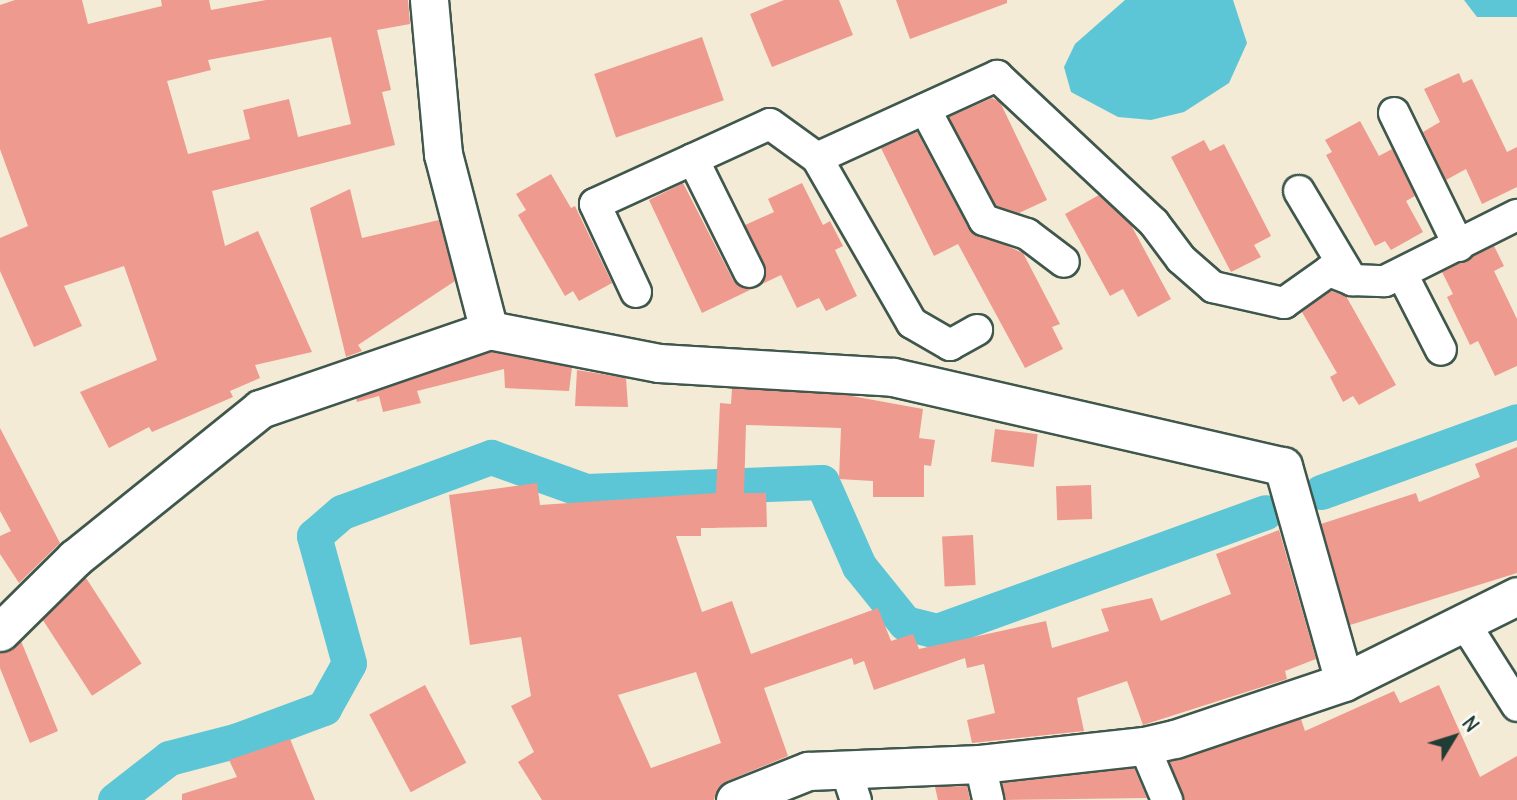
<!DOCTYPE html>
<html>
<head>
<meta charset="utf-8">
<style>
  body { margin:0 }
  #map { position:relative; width:1517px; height:800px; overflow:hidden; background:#f3ebd5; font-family:Delius,sans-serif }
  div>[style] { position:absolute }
  .water>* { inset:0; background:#5cc6d7 }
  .canal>* { height:35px; margin:-17.5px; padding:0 17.5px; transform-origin:17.5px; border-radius:17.5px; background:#5cc6d7 }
  .building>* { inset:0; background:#ee9a8e; transform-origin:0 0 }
  .roads { filter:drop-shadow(2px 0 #3f574c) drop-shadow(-2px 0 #3f574c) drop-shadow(0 2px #3f574c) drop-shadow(0 -2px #3f574c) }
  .minor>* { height:30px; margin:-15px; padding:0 15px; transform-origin:15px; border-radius:15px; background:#fff }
  .tertiary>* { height:37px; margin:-18.5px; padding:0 18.5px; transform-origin:18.5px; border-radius:18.5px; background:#fff }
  span { translate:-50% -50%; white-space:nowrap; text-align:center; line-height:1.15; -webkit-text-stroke:5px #fdfcf7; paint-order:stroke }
  .north { position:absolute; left:1419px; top:702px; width:70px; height:70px; -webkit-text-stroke:5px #fdfcf7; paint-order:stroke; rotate:52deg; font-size:19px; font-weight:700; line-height:28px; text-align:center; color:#1f3d34 }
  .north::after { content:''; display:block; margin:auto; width:24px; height:32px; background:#1f3d34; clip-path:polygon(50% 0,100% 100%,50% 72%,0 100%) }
</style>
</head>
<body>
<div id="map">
  <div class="water">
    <i style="clip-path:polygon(1125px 0,1233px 0,1247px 43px,1229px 83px,1184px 112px,1151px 120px,1118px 117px,1071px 92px,1064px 67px,1075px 44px)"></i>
    <i style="clip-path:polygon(1464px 0,1517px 0,1517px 17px,1477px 17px)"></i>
  </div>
  <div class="canal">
    <i style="left:1321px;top:492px;width:208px;rotate:-19.9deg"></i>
    <i style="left:115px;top:800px;width:68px;rotate:-37.9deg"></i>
    <i style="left:169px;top:758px;width:71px;rotate:-14.6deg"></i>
    <i style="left:238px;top:740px;width:92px;rotate:-20.4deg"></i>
    <i style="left:324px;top:708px;width:51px;rotate:-60.9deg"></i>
    <i style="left:349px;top:663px;width:132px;rotate:-105.4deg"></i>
    <i style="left:314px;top:536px;width:37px;rotate:-41deg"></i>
    <i style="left:342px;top:512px;width:159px;rotate:-20.3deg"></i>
    <i style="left:491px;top:457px;width:101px;rotate:19.7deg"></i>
    <i style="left:586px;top:491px;width:236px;rotate:-2.2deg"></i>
    <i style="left:822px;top:482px;width:92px;rotate:66.2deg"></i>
    <i style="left:859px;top:566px;width:73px;rotate:51.1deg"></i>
    <i style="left:905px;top:623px;width:33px;rotate:14deg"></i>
    <i style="left:937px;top:631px;width:349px;rotate:-19.9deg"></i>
  </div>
  <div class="building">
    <i style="clip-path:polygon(evenodd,15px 0,82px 0,88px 24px,162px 6px,161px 0,209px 0,211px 10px,266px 0,408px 0,410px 24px,377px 30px,391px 90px,382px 92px,395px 145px,212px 191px,225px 246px,258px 231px,312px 352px,255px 365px,260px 378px,230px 391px,233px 397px,152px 432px,149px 427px,109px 448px,80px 392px,157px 360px,124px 266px,64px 286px,82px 326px,34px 347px,0 271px,0 238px,28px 226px,0 149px,0 5px,15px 0,331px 37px,351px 124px,298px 137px,289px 99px,243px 110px,250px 139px,188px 154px,167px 81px,211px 70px,208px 60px,331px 37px)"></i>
    <i style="clip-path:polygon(784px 0,839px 0,853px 35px,772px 67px,750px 14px)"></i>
    <i style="clip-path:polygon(896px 0,1007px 0,1007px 3px,910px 39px)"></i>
    <i style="left:702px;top:37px;width:67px;height:114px;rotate:71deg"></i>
    <i style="clip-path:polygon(1459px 73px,1463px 83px,1472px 79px,1507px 152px,1517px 147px,1517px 187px,1482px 204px,1466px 169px,1446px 180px,1423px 132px,1440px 122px,1424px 89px)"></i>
    <i style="clip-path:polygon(992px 98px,1000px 102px,1047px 200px,1019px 213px,996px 206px,949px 117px)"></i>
    <i style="clip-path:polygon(1360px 121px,1379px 156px,1392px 149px,1415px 196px,1406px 201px,1423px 232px,1391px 250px,1385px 241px,1375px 246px,1326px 155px,1332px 152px,1325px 140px)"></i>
    <i style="clip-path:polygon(917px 132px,969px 229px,1023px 253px,1060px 324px,1052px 327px,1063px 349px,1025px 368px,958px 244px,934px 256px,881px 148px)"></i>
    <i style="clip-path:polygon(1204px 140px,1210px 151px,1224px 144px,1271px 236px,1254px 245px,1261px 257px,1231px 272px,1171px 157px)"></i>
    <i style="clip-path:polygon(551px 174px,571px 208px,575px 206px,612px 283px,579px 301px,573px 291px,565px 296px,518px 215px,526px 210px,516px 194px)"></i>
    <i style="clip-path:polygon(683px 183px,733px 280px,740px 287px,752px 289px,702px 313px,649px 200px)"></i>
    <i style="clip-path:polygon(802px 183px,823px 225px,830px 221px,843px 246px,835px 250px,857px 296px,826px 311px,819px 298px,797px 308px,781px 275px,760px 285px,766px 274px,765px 265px,745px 225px,774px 212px,768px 199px)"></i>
    <i style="clip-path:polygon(350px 189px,362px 238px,439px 220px,455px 281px,358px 345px,362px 351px,346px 357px,310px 208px)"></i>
    <i style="clip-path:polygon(1099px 195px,1131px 225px,1171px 299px,1138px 317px,1123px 289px,1110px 296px,1065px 214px)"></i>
    <i style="clip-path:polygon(1494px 246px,1504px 266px,1494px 271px,1517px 319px,1517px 366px,1495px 376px,1478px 341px,1470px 345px,1447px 297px,1453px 294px,1442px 272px)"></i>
    <i style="clip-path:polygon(1331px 291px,1346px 296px,1396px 385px,1359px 405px,1353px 396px,1343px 402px,1330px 377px,1337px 373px,1302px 312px)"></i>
    <i style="clip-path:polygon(491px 352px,572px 367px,569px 391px,505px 388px,504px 369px,417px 391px,421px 403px,383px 412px,379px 396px,357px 402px,356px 398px)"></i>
    <i style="clip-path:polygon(577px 370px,626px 378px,628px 407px,575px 406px)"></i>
    <i style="clip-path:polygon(evenodd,732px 388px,846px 395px,923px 409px,919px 438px,935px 440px,931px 466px,924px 465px,924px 497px,873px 497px,873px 481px,839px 479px,841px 428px,746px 425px,744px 493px,766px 493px,767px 527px,701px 528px,701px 536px,676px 536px,702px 612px,732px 601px,751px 654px,878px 608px,891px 641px,913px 634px,919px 649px,1046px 621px,1052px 648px,1109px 631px,1101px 609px,1152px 598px,1161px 621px,1231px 594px,1216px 554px,1279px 530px,1316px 659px,1285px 671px,1287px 679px,1143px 725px,1127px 681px,1077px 698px,1084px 731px,972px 743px,967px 720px,995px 713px,984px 664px,967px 668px,965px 658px,874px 690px,864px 661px,854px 665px,852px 658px,764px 688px,788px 756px,727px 781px,718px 788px,714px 800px,542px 800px,518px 762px,534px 752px,511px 706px,531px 696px,521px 637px,470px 645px,449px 495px,537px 483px,540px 505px,716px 493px,720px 403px,731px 404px,732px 388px,696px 672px,721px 743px,651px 768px,618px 695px,696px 672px)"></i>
    <i style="clip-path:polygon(0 428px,60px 543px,19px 583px,0 554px,0 536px,11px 531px,0 511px)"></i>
    <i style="left:995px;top:429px;width:43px;height:33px;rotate:7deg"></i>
    <i style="clip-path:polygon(1517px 447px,1517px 573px,1350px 625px,1321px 524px,1416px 493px,1419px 502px,1480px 477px,1475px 464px)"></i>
    <i style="left:1091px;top:485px;width:34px;height:35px;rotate:88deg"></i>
    <i style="left:973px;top:535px;width:50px;height:31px;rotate:87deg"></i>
    <i style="left:86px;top:578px;width:102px;height:59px;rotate:57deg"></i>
    <i style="clip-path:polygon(21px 641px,58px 731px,30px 743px,0 668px,0 652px)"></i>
    <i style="left:425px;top:685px;width:88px;height:63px;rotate:62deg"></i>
    <i style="clip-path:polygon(1439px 685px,1480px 777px,1517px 756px,1517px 800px,1184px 800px,1170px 762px,1301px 719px,1305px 731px,1394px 691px,1400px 703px)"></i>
    <i style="clip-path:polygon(290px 739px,315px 800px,182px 800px,182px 794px,237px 777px,229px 760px)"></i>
    <i style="clip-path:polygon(1134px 768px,1147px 798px,1005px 800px,1002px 783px)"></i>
    <i style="clip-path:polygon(967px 786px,970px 800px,938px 800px,935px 787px)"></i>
  </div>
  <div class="roads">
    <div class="minor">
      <i style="left:925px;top:109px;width:126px;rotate:62deg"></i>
      <i style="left:984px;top:220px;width:45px;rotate:18deg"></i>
      <i style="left:1027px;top:234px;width:46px;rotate:37.1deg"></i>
      <i style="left:1394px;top:113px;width:148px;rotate:64deg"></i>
      <i style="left:817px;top:158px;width:190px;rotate:60.1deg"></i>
      <i style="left:912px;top:323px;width:44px;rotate:30.1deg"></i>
      <i style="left:950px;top:345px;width:31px;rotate:-29deg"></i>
      <i style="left:693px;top:159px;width:126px;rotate:63.6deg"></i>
      <i style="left:1299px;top:191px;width:104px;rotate:59.2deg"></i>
      <i style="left:1402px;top:274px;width:85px;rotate:62.8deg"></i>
      <i style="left:636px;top:292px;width:97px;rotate:-115deg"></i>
      <i style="left:595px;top:204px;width:192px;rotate:-24.6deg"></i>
      <i style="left:770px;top:124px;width:58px;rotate:35.9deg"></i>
      <i style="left:817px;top:158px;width:198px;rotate:-24.5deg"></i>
      <i style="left:997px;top:76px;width:215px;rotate:43.1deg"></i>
      <i style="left:1154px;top:223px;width:45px;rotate:53.1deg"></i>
      <i style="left:1181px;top:259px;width:43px;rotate:41.2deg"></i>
      <i style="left:1213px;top:287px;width:73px;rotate:12.7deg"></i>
      <i style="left:1284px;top:303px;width:55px;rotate:-35.4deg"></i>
      <i style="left:1329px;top:271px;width:25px;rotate:21deg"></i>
      <i style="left:1352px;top:280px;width:33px;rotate:2deg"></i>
      <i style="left:1385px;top:281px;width:148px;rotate:-26.6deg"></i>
      <i style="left:1465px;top:624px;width:97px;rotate:57.6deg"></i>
      <i style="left:1144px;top:746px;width:59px;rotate:66.9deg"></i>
      <i style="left:980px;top:764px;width:37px;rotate:77deg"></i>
      <i style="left:846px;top:770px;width:32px;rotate:72deg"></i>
    </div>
    <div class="tertiary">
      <i style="left:429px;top:0;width:155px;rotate:84.8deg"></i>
      <i style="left:443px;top:154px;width:182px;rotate:75.4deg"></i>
      <i style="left:489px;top:330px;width:173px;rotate:11deg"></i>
      <i style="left:659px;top:363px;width:234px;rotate:3.4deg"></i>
      <i style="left:893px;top:377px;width:400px;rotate:12.9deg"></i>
      <i style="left:1283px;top:466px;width:224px;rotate:74.2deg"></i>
      <i style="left:0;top:632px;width:105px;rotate:-44.6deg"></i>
      <i style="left:75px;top:558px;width:238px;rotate:-38.8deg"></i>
      <i style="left:260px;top:409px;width:242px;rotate:-19deg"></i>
      <i style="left:735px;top:800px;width:79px;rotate:-21.7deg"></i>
      <i style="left:808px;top:771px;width:172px;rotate:-2.3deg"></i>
      <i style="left:980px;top:764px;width:165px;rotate:-6.3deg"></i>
      <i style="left:1144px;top:746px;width:32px;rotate:-13deg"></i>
      <i style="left:1175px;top:739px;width:178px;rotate:-18.6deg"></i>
      <i style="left:1344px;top:682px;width:193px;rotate:-26.4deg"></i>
    </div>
  </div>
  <div class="north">N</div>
</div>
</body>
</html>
